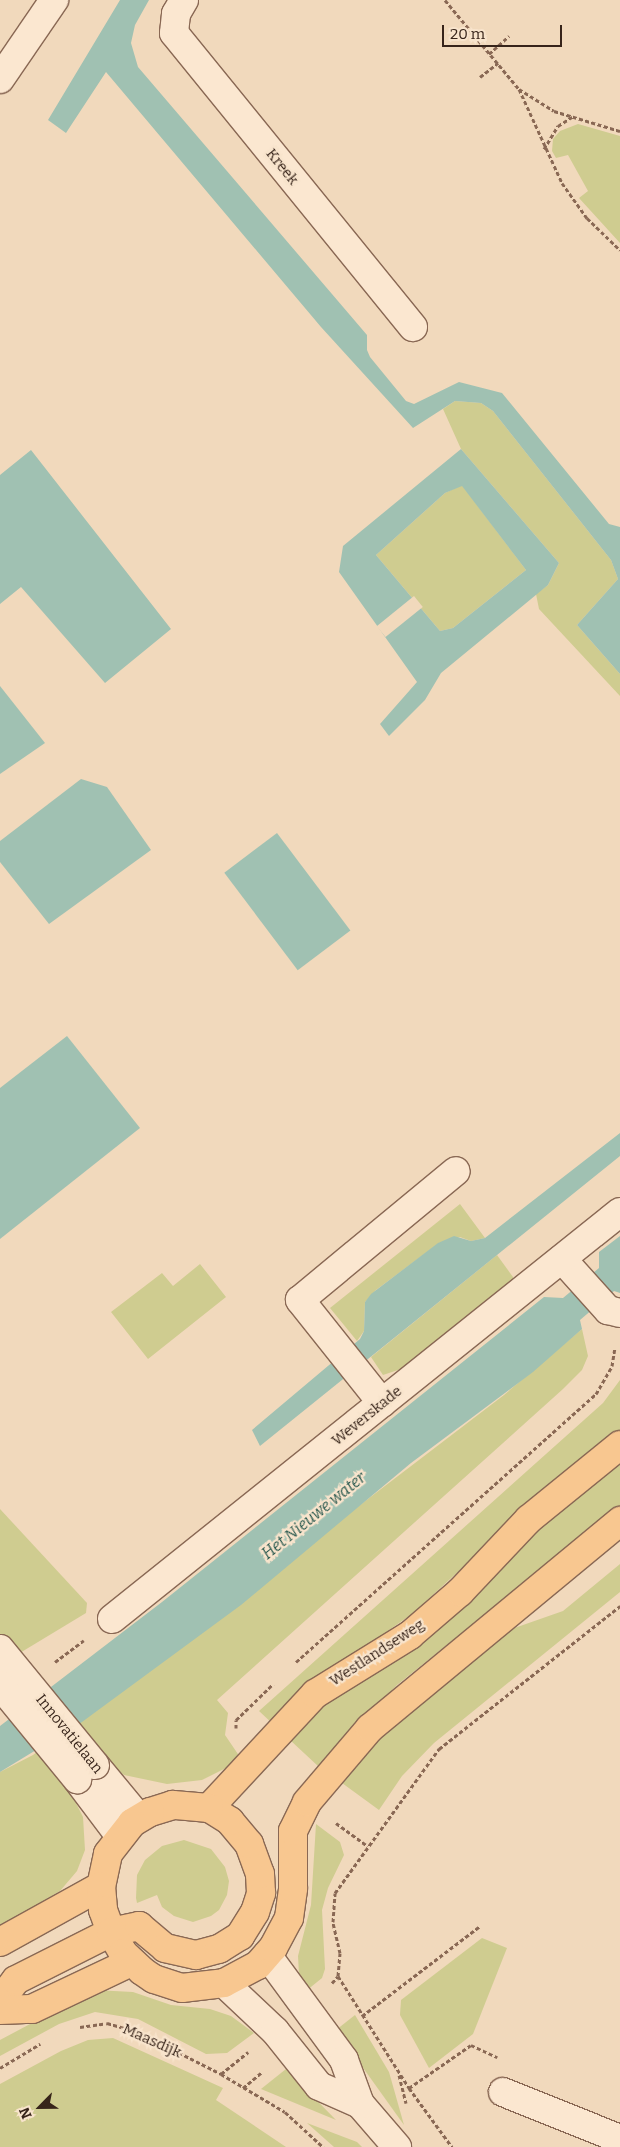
<!DOCTYPE html>
<html>
<head>
<meta charset="utf-8">
<style>
  body { margin:0 }
  #map { position:relative; width:620px; height:2147px; overflow:hidden; background:#f1d9bc; font-family:Bitter,serif }
  div>[style] { position:absolute }
  .green>* { inset:0; background:#cfcc90 }
  .water>* { inset:0; background:#a0c1b2; transform-origin:0 0 }
  .pier>* { inset:0; background:#f1d9bc; transform-origin:0 0 }
  .path>* { height:3px; margin-top:-1.5px; transform-origin:0; background:repeating-linear-gradient(90deg,#896854 0 4px,transparent 0 6.5px) }
  .roads { filter:drop-shadow(1px 0 #896854) drop-shadow(-1px 0 #896854) drop-shadow(0 1px #896854) drop-shadow(0 -1px #896854) }
  .minor>* { height:28px; margin:-14px; padding:0 14px; transform-origin:14px; border-radius:14px; background:#fbe7d0 }
  .major>* { height:28px; margin:-14px; padding:0 14px; transform-origin:14px; border-radius:14px; background:#f8c790 }
  .bridges { filter:drop-shadow(1px 0 #896854) drop-shadow(-1px 0 #896854) drop-shadow(0 1px #896854) drop-shadow(0 -1px #896854) }
  .minor-bridge>* { height:28px; margin:-14px; padding:0 14px; transform-origin:14px; border-radius:14px; background:#fbe7d0 }
  span { translate:-50% -50%; white-space:nowrap; text-align:center; line-height:1.15; -webkit-text-stroke:4.5px #f8e4cc; paint-order:stroke }
  .street-label { font-size:15px; color:#37241a }
  .water-label { font-size:16px; color:#28584e; font-style:italic }
  .north { position:absolute; left:15px; top:2082px; width:50px; height:50px; -webkit-text-stroke:4px #f8e4cc; paint-order:stroke; rotate:247deg; font-size:14px; font-weight:700; line-height:20px; text-align:center; color:#37241a }
  .north::after { content:''; display:block; margin:auto; width:18px; height:22px; background:#37241a; clip-path:polygon(50% 0,100% 100%,50% 72%,0 100%) }
  .scale { position:absolute; left:442px; top:25px; width:120px; height:22px; box-sizing:border-box; border:2px solid #37241a; border-top:0; padding-left:6px; font-size:15px; line-height:18px; white-space:nowrap; color:#37241a; -webkit-text-stroke:4px #f8e4cc; paint-order:stroke }
</style>
</head>
<body>
<div id="map">
  <div class="green">
    <i style="clip-path:polygon(578px 124px,620px 136px,620px 243px,579px 198px,588px 191px,568px 155px,556px 158px,552px 151px,553px 139px,560px 131px)"></i>
    <i style="clip-path:polygon(455px 401px,481px 403px,493px 411px,611px 560px,618px 579px,577px 625px,620px 674px,620px 696px,539px 609px,536px 594px,548px 585px,559px 563px,461px 449px,443px 409px)"></i>
    <i style="clip-path:polygon(462px 485px,526px 570px,453px 628px,440px 631px,376px 555px,445px 493px)"></i>
    <i style="clip-path:polygon(460px 1204px,485px 1238px,471px 1241px,460px 1237px,439px 1243px,376px 1290px,365px 1302px,364px 1331px,357px 1341px,330px 1308px)"></i>
    <i style="clip-path:polygon(497px 1255px,513px 1277px,513px 1284px,407px 1367px,383px 1375px,371px 1357px)"></i>
    <i style="clip-path:polygon(200px 1264px,226px 1297px,148px 1359px,111px 1312px,162px 1273px,173px 1286px)"></i>
    <i style="clip-path:polygon(582px 1329px,588px 1356px,582px 1370px,563px 1389px,217px 1700px,228px 1713px,225px 1735px,242px 1760px,202px 1780px,167px 1784px,124px 1775px,103px 1759px,68px 1787px,83px 1817px,85px 1850px,77px 1871px,60px 1891px,0 1927px,0 1772px,33px 1755px,504px 1395px)"></i>
    <i style="clip-path:polygon(620px 1380px,620px 1430px,557px 1481px,412px 1614px,349px 1658px,274px 1725px,259px 1711px,603px 1403px)"></i>
    <i style="clip-path:polygon(620px 1461px,620px 1506px,397px 1685px,319px 1767px,290px 1740px,313px 1715px)"></i>
    <i style="clip-path:polygon(0 1509px,87px 1603px,86px 1613px,0 1665px)"></i>
    <i style="clip-path:polygon(620px 1564px,620px 1592px,434px 1743px,402px 1776px,379px 1810px,342px 1783px,381px 1734px,500px 1633px,563px 1611px)"></i>
    <i style="clip-path:polygon(316px 1824px,340px 1842px,344px 1855px,328px 1888px,322px 1910px,325px 1969px,322px 1978px,306px 1991px,299px 1975px,298px 1956px,311px 1905px)"></i>
    <i style="clip-path:polygon(184px 1840px,211px 1849px,225px 1867px,229px 1881px,227px 1895px,219px 1910px,211px 1916px,193px 1922px,174px 1916px,162px 1907px,157px 1895px,137px 1903px,136px 1898px,137px 1875px,145px 1860px,162px 1846px)"></i>
    <i style="clip-path:polygon(482px 1938px,507px 1948px,473px 2034px,429px 2068px,400px 2015px,401px 2000px)"></i>
    <i style="clip-path:polygon(94px 1990px,133px 1992px,171px 2005px,210px 2009px,231px 2016px,254px 2033px,227px 2053px,206px 2054px,138px 2019px,95px 2012px,59px 2024px,0 2056px,0 2040px)"></i>
    <i style="clip-path:polygon(355px 2015px,389px 2072px,404px 2125px,336px 2030px)"></i>
    <i style="clip-path:polygon(113px 2038px,223px 2088px,216px 2100px,286px 2147px,0 2147px,0 2084px,61px 2051px,88px 2040px)"></i>
    <i style="clip-path:polygon(286px 2069px,336px 2120px,261px 2089px)"></i>
    <i style="clip-path:polygon(307px 2123px,357px 2142px,362px 2147px,334px 2147px)"></i>
  </div>
  <div class="water">
    <i style="clip-path:polygon(120px 0,149px 0,135px 25px,131px 43px,138px 67px,367px 335px,367px 350px,370px 357px,406px 401px,414px 404px,459px 382px,502px 393px,609px 524px,620px 527px,620px 674px,577px 625px,618px 579px,611px 560px,493px 411px,481px 403px,455px 401px,413px 428px,321px 327px,106px 72px,66px 133px,48px 120px)"></i>
    <i style="clip-path:polygon(evenodd,461px 449px,559px 563px,548px 585px,441px 673px,425px 700px,389px 736px,380px 724px,417px 682px,339px 572px,343px 546px,461px 449px,462px 486px,526px 570px,453px 628px,440px 631px,376px 555px,445px 493px,462px 486px)"></i>
    <i style="clip-path:polygon(31px 450px,171px 629px,105px 683px,21px 587px,0 604px,0 475px)"></i>
    <i style="clip-path:polygon(0 686px,45px 743px,0 774px)"></i>
    <i style="clip-path:polygon(81px 779px,107px 787px,151px 850px,49px 924px,0 862px,0 841px)"></i>
    <i style="left:277px;top:833px;width:122px;height:66px;rotate:53deg"></i>
    <i style="clip-path:polygon(67px 1036px,140px 1128px,0 1239px,0 1088px)"></i>
    <i style="clip-path:polygon(620px 1133px,620px 1156px,260px 1446px,252px 1430px,360px 1339px,364px 1331px,365px 1302px,371px 1294px,438px 1243px,454px 1236px,471px 1241px,485px 1238px)"></i>
    <i style="clip-path:polygon(620px 1236px,620px 1293px,614px 1291px,580px 1320px,582px 1329px,533px 1372px,411px 1463px,241px 1605px,82px 1722px,0 1772px,0 1726px,162px 1602px,544px 1297px,563px 1298px,599px 1268px,599px 1252px)"></i>
  </div>
  <div class="pier">
    <i style="left:414px;top:596px;width:14px;height:48px;rotate:51deg"></i>
  </div>
  <div class="path">
    <i style="left:445px;top:0;width:116px;rotate:50.3deg"></i>
    <i style="left:519px;top:89px;width:103px;rotate:65.4deg"></i>
    <i style="left:562px;top:183px;width:43px;rotate:54.5deg"></i>
    <i style="left:587px;top:218px;width:46px;rotate:44.1deg"></i>
    <i style="left:489px;top:54px;width:27px;rotate:-42deg"></i>
    <i style="left:480px;top:77px;width:23px;rotate:-38deg"></i>
    <i style="left:519px;top:89px;width:41px;rotate:32.2deg"></i>
    <i style="left:554px;top:111px;width:69px;rotate:16.9deg"></i>
    <i style="left:544px;top:149px;width:27px;rotate:-59deg"></i>
    <i style="left:558px;top:126px;width:17px;rotate:-33deg"></i>
    <i style="left:55px;top:1662px;width:36px;rotate:-37deg"></i>
    <i style="left:296px;top:1662px;width:402px;rotate:-41.8deg"></i>
    <i style="left:596px;top:1394px;width:32px;rotate:-60deg"></i>
    <i style="left:612px;top:1366px;width:18px;rotate:-81deg"></i>
    <i style="left:236px;top:1728px;width:8px;rotate:-90deg"></i>
    <i style="left:236px;top:1720px;width:52px;rotate:-44.2deg"></i>
    <i style="left:336px;top:1823px;width:39px;rotate:36deg"></i>
    <i style="left:338px;top:1976px;width:133px;rotate:57.6deg"></i>
    <i style="left:409px;top:2088px;width:73px;rotate:53.9deg"></i>
    <i style="left:332px;top:1983px;width:9px;rotate:-49deg"></i>
    <i style="left:338px;top:1976px;width:23px;rotate:-85deg"></i>
    <i style="left:340px;top:1953px;width:32px;rotate:-103deg"></i>
    <i style="left:333px;top:1922px;width:29px;rotate:-86deg"></i>
    <i style="left:335px;top:1893px;width:178px;rotate:-54.2deg"></i>
    <i style="left:439px;top:1749px;width:231px;rotate:-38.3deg"></i>
    <i style="left:362px;top:2016px;width:148px;rotate:-37.3deg"></i>
    <i style="left:80px;top:2027px;width:27px;rotate:-8deg"></i>
    <i style="left:107px;top:2023px;width:32px;rotate:16deg"></i>
    <i style="left:138px;top:2032px;width:93px;rotate:26.8deg"></i>
    <i style="left:221px;top:2074px;width:74px;rotate:30.7deg"></i>
    <i style="left:285px;top:2112px;width:52px;rotate:42.6deg"></i>
    <i style="left:0;top:2068px;width:47px;rotate:-31deg"></i>
    <i style="left:221px;top:2074px;width:35px;rotate:-39deg"></i>
    <i style="left:399px;top:2075px;width:29px;rotate:76deg"></i>
    <i style="left:243px;top:2088px;width:25px;rotate:-40deg"></i>
    <i style="left:409px;top:2088px;width:75px;rotate:-34.7deg"></i>
    <i style="left:471px;top:2045px;width:29px;rotate:25deg"></i>
  </div>
  <div class="roads">
    <div class="minor">
      <i style="left:184px;top:0;width:16px;rotate:120deg"></i>
      <i style="left:176px;top:14px;width:19px;rotate:96deg"></i>
      <i style="left:174px;top:33px;width:379px;rotate:50.9deg"></i>
      <i style="left:0;top:79px;width:96px;rotate:-55.6deg"></i>
      <i style="left:562px;top:1259px;width:69px;rotate:48deg"></i>
      <i style="left:608px;top:1310px;width:12px;rotate:14deg"></i>
      <i style="left:382px;top:1403px;width:132px;rotate:-128.5deg"></i>
      <i style="left:300px;top:1300px;width:202px;rotate:-39.6deg"></i>
      <i style="left:112px;top:1619px;width:651px;rotate:-38.7deg"></i>
      <i style="left:95px;top:1765px;width:69px;rotate:50.3deg"></i>
      <i style="left:77px;top:1779px;width:71px;rotate:53deg"></i>
      <i style="left:267px;top:1955px;width:130px;rotate:53.7deg"></i>
      <i style="left:344px;top:2060px;width:47px;rotate:70deg"></i>
      <i style="left:360px;top:2104px;width:57px;rotate:49.3deg"></i>
      <i style="left:224px;top:1983px;width:70px;rotate:43.3deg"></i>
      <i style="left:275px;top:2031px;width:70px;rotate:51.3deg"></i>
      <i style="left:319px;top:2086px;width:45px;rotate:23.7deg"></i>
      <i style="left:503px;top:2092px;width:126px;rotate:21.9deg"></i>
    </div>
    <div class="major">
      <i style="left:209px;top:1808px;width:156px;rotate:-47.1deg"></i>
      <i style="left:315px;top:1694px;width:112px;rotate:-31.8deg"></i>
      <i style="left:410px;top:1635px;width:66px;rotate:-40.7deg"></i>
      <i style="left:460px;top:1592px;width:100px;rotate:-46.6deg"></i>
      <i style="left:529px;top:1519px;width:117px;rotate:-39.1deg"></i>
      <i style="left:0;top:1942px;width:115px;rotate:-29deg"></i>
      <i style="left:0;top:2001px;width:26px;rotate:-53deg"></i>
      <i style="left:16px;top:1980px;width:106px;rotate:-26.8deg"></i>
      <i style="left:111px;top:1932px;width:29px;rotate:-12deg"></i>
      <i style="left:139px;top:1926px;width:34px;rotate:40deg"></i>
      <i style="left:165px;top:1948px;width:32px;rotate:13deg"></i>
      <i style="left:196px;top:1955px;width:24px;rotate:-15deg"></i>
      <i style="left:219px;top:1949px;width:25px;rotate:-32deg"></i>
      <i style="left:240px;top:1936px;width:28px;rotate:-58deg"></i>
      <i style="left:255px;top:1912px;width:20px;rotate:-72deg"></i>
      <i style="left:261px;top:1893px;width:19px;rotate:-93deg"></i>
      <i style="left:260px;top:1874px;width:32px;rotate:-110deg"></i>
      <i style="left:249px;top:1844px;width:30px;rotate:-130deg"></i>
      <i style="left:230px;top:1821px;width:25px;rotate:-148deg"></i>
      <i style="left:209px;top:1808px;width:36px;rotate:-175deg"></i>
      <i style="left:173px;top:1805px;width:24px;rotate:163deg"></i>
      <i style="left:150px;top:1812px;width:21px;rotate:149deg"></i>
      <i style="left:132px;top:1823px;width:39px;rotate:128deg"></i>
      <i style="left:108px;top:1854px;width:33px;rotate:102deg"></i>
      <i style="left:101px;top:1886px;width:24px;rotate:85deg"></i>
      <i style="left:103px;top:1910px;width:23px;rotate:70deg"></i>
      <i style="left:111px;top:1932px;width:24px;rotate:60deg"></i>
      <i style="left:123px;top:1953px;width:26px;rotate:43deg"></i>
      <i style="left:142px;top:1971px;width:14px;rotate:34deg"></i>
      <i style="left:154px;top:1979px;width:29px;rotate:18deg"></i>
      <i style="left:182px;top:1988px;width:42px;rotate:-6.8deg"></i>
      <i style="left:224px;top:1983px;width:38px;rotate:-28deg"></i>
      <i style="left:258px;top:1965px;width:23px;rotate:-49deg"></i>
      <i style="left:273px;top:1948px;width:34px;rotate:-62deg"></i>
      <i style="left:289px;top:1918px;width:30px;rotate:-82deg"></i>
      <i style="left:293px;top:1888px;width:57px;rotate:-90deg"></i>
      <i style="left:293px;top:1831px;width:32px;rotate:-64deg"></i>
      <i style="left:307px;top:1802px;width:97px;rotate:-49.6deg"></i>
      <i style="left:370px;top:1728px;width:325px;rotate:-39.6deg"></i>
      <i style="left:0;top:2010px;width:32px;rotate:-2deg"></i>
      <i style="left:32px;top:2009px;width:110px;rotate:-25.4deg"></i>
    </div>
  </div>
  <div class="bridges">
    <div class="minor-bridge">
      <i style="left:0;top:1649px;width:150px;rotate:50.7deg"></i>
      <i style="left:0;top:1685px;width:122px;rotate:50.7deg"></i>
    </div>
  </div>
  <div class="street-label">
    <span style="left:282px;top:167px;rotate:51deg">Kreek</span>
    <span style="left:367px;top:1416px;rotate:-39deg">Weverskade</span>
    <span style="left:377px;top:1653px;rotate:-33deg">Westlandseweg</span>
    <span style="left:69px;top:1734px;rotate:51deg">Innovatielaan</span>
    <span style="left:152px;top:2041px;rotate:24deg">Maasdijk</span>
  </div>
  <div class="water-label">
    <span style="left:314px;top:1516px;rotate:-39deg">Het Nieuwe water</span>
  </div>
  <div class="north">N</div>
  <div class="scale">20 m</div>
</div>
</body>
</html>
